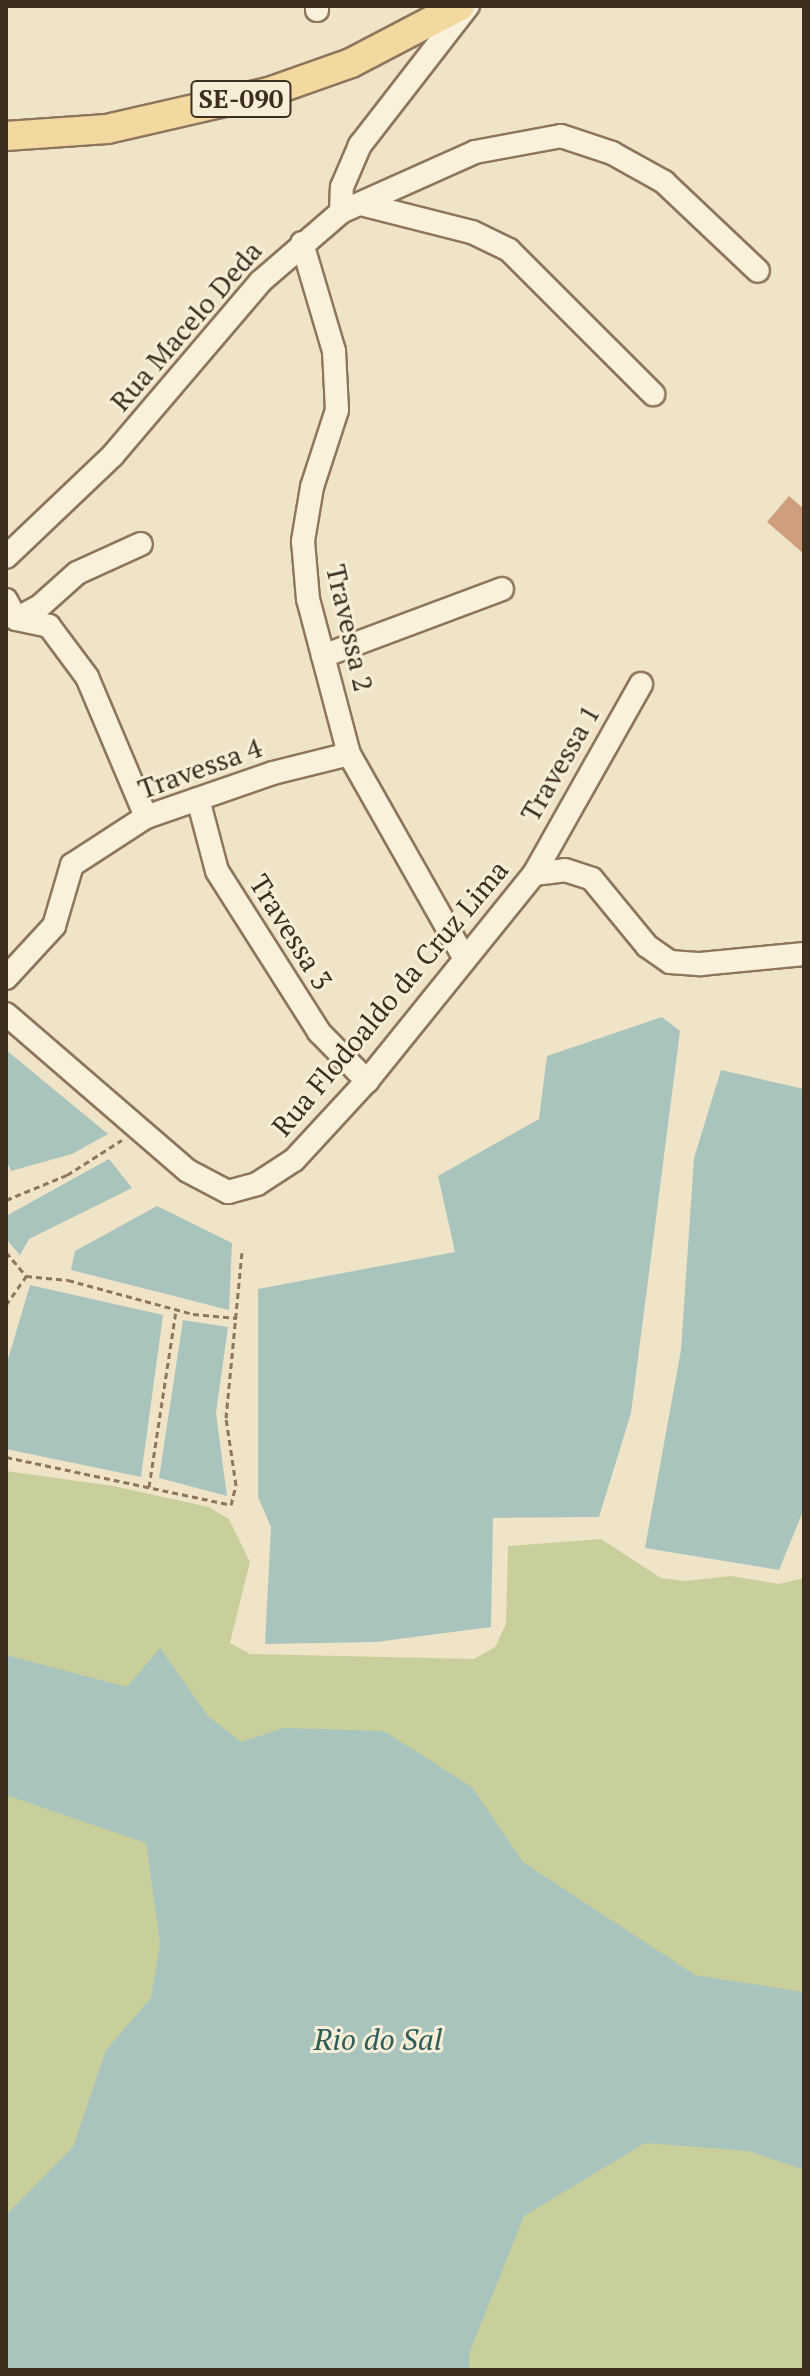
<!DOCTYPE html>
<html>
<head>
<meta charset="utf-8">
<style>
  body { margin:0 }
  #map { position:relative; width:810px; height:2376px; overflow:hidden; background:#f0e4c8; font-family:"PT Serif",serif }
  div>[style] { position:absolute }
  .green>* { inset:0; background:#c9cf9b }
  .water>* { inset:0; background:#a9c4bc }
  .building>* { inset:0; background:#cf9f7d }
  .path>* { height:3px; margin-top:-1.5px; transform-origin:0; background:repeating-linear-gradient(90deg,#8d765c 0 6px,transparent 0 10px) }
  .roads { filter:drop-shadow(2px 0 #8d765c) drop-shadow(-2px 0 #8d765c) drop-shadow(0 2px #8d765c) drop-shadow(0 -2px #8d765c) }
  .minor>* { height:22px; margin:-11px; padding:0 11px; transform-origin:11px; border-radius:11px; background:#faf1dc }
  .major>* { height:28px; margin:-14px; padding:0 14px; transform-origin:14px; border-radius:14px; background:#f3d9a0 }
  span { translate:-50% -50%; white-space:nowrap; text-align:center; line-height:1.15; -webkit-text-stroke:6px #f7eed8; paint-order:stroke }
  .shield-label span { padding:2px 6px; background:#f7eed8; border:2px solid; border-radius:6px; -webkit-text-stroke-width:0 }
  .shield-label { font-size:26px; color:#3d2e20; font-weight:700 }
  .street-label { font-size:28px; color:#3d2e20 }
  .water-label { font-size:30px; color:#2f5d5a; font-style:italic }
  .frame { position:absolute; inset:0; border:8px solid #3d2e20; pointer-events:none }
</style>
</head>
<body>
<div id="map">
  <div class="green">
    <i style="clip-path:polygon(6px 1471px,113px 1486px,209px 1507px,229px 1519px,250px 1562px,230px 1643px,250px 1654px,474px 1659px,495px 1647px,506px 1624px,508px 1546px,601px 1539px,661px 1578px,685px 1581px,731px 1576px,779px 1584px,804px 1578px,804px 2370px,6px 2370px)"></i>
  </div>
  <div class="water">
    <i style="clip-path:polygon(662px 1017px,680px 1031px,631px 1413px,599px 1517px,493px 1518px,491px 1627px,376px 1642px,265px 1644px,271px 1527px,258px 1497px,258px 1289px,455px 1252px,438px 1176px,539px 1119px,547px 1056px)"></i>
    <i style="clip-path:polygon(6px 1050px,108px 1134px,72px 1154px,11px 1171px,6px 1160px)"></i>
    <i style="clip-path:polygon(721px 1070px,804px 1089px,804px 1509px,779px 1570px,645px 1548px,681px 1350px,694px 1158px)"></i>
    <i style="clip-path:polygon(109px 1159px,132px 1188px,29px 1239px,20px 1255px,6px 1239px,6px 1216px)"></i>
    <i style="clip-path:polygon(157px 1206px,232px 1243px,229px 1310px,71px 1270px,75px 1251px)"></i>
    <i style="clip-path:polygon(30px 1285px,163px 1315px,141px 1477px,6px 1449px,6px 1366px)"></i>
    <i style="clip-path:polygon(183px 1320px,228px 1327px,216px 1413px,227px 1496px,159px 1478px)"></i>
    <i style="clip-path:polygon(160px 1648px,208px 1716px,241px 1742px,284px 1728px,384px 1731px,472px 1787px,523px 1862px,695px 1975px,804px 1992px,804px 2170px,749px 2151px,645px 2143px,524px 2216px,469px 2354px,469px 2370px,6px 2370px,6px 2215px,73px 2147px,106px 2050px,151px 1998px,160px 1943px,146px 1843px,6px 1795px,6px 1655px,127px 1687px)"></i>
  </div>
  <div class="building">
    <i style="clip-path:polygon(789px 496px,804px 509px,804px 554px,767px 522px)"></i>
  </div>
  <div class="path">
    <i style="left:6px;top:1200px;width:66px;rotate:-22.3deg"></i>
    <i style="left:67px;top:1175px;width:65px;rotate:-32.5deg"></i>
    <i style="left:6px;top:1252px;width:31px;rotate:50deg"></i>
    <i style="left:6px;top:1305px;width:35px;rotate:-55deg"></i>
    <i style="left:26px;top:1276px;width:42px;rotate:5.4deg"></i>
    <i style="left:68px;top:1280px;width:130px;rotate:15.2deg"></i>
    <i style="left:193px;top:1314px;width:44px;rotate:5.2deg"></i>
    <i style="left:6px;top:1457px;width:230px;rotate:12deg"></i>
    <i style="left:231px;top:1505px;width:21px;rotate:-76deg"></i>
    <i style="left:236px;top:1485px;width:68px;rotate:-98.5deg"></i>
    <i style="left:226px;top:1418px;width:166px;rotate:-84.5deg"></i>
    <i style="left:149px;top:1487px;width:179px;rotate:-81.3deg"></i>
  </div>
  <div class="roads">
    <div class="minor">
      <i style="left:317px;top:6px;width:4px;rotate:90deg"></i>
      <i style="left:361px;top:204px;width:114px;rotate:14.2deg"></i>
      <i style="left:472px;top:232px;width:41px;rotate:25.9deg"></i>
      <i style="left:509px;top:250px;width:204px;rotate:45deg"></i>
      <i style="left:341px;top:212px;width:147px;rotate:-24.1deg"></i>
      <i style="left:475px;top:152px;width:87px;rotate:-10.5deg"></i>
      <i style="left:561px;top:136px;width:54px;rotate:18.4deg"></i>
      <i style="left:612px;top:153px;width:60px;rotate:29.1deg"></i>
      <i style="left:664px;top:182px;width:129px;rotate:43.4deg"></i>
      <i style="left:302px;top:243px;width:113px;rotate:73.5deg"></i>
      <i style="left:334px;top:351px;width:59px;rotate:87.1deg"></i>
      <i style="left:337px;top:410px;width:81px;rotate:108deg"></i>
      <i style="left:312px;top:487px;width:55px;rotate:99.5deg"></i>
      <i style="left:303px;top:541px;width:58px;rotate:85.1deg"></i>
      <i style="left:308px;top:599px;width:160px;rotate:75.2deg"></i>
      <i style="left:349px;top:754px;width:233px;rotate:60.5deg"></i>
      <i style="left:6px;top:557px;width:148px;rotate:-43.6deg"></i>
      <i style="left:113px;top:455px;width:227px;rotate:-49.6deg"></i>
      <i style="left:260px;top:282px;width:107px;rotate:-40.8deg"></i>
      <i style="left:341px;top:212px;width:25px;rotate:-88deg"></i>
      <i style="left:342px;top:187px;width:46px;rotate:-66.8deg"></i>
      <i style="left:360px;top:145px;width:176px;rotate:-52.2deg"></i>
      <i style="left:6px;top:600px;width:21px;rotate:62deg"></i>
      <i style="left:16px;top:619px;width:34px;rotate:12deg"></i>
      <i style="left:49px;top:626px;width:64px;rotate:53.3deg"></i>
      <i style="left:87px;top:677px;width:152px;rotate:67.1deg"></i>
      <i style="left:16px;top:619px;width:26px;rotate:-28deg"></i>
      <i style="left:39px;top:607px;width:51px;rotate:-41.8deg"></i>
      <i style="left:77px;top:573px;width:70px;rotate:-24.4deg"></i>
      <i style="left:323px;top:656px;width:191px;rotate:-20.5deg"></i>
      <i style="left:198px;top:799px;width:74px;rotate:75.2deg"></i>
      <i style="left:217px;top:871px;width:191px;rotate:57.6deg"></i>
      <i style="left:319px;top:1032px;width:69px;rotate:45.6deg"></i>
      <i style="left:534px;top:874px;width:218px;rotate:-60.6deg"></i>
      <i style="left:6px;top:978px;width:71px;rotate:-47.3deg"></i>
      <i style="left:54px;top:926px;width:64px;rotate:-73.6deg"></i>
      <i style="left:72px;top:865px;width:88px;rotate:-33deg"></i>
      <i style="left:146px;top:817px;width:134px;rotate:-19.1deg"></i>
      <i style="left:273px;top:773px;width:78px;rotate:-14deg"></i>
      <i style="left:6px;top:1014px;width:240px;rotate:40.8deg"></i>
      <i style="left:188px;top:1171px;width:45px;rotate:27.7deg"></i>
      <i style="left:228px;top:1192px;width:30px;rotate:-15deg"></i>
      <i style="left:257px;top:1184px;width:44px;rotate:-33deg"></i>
      <i style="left:294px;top:1160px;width:108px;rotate:-47.3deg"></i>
      <i style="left:367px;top:1081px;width:266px;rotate:-51.1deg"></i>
      <i style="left:534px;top:874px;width:31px;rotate:-7deg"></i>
      <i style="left:565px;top:870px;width:28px;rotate:18deg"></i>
      <i style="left:592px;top:879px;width:87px;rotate:50.6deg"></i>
      <i style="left:647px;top:946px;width:28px;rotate:35deg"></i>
      <i style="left:670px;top:962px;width:31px;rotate:4deg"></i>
      <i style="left:701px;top:964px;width:103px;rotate:-5.5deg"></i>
    </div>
    <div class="major">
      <i style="left:6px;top:136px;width:101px;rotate:-4deg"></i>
      <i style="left:107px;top:129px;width:166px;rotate:-12.9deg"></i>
      <i style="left:269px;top:92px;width:87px;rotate:-19.5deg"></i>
      <i style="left:351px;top:63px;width:123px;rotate:-27.6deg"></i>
    </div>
  </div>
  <div class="shield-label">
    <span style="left:241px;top:99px">SE-090</span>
  </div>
  <div class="street-label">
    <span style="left:186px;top:326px;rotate:-49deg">Rua Macelo Deda</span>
    <span style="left:350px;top:628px;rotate:77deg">Travessa 2</span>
    <span style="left:560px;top:763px;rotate:-60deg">Travessa 1</span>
    <span style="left:200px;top:768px;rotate:-20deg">Travessa 4</span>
    <span style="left:291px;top:932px;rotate:58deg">Travessa 3</span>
    <span style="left:390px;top:998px;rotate:-50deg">Rua Flodoaldo da Cruz Lima</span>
  </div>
  <div class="water-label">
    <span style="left:378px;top:2039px">Rio do Sal</span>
  </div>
  <div class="frame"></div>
</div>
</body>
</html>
